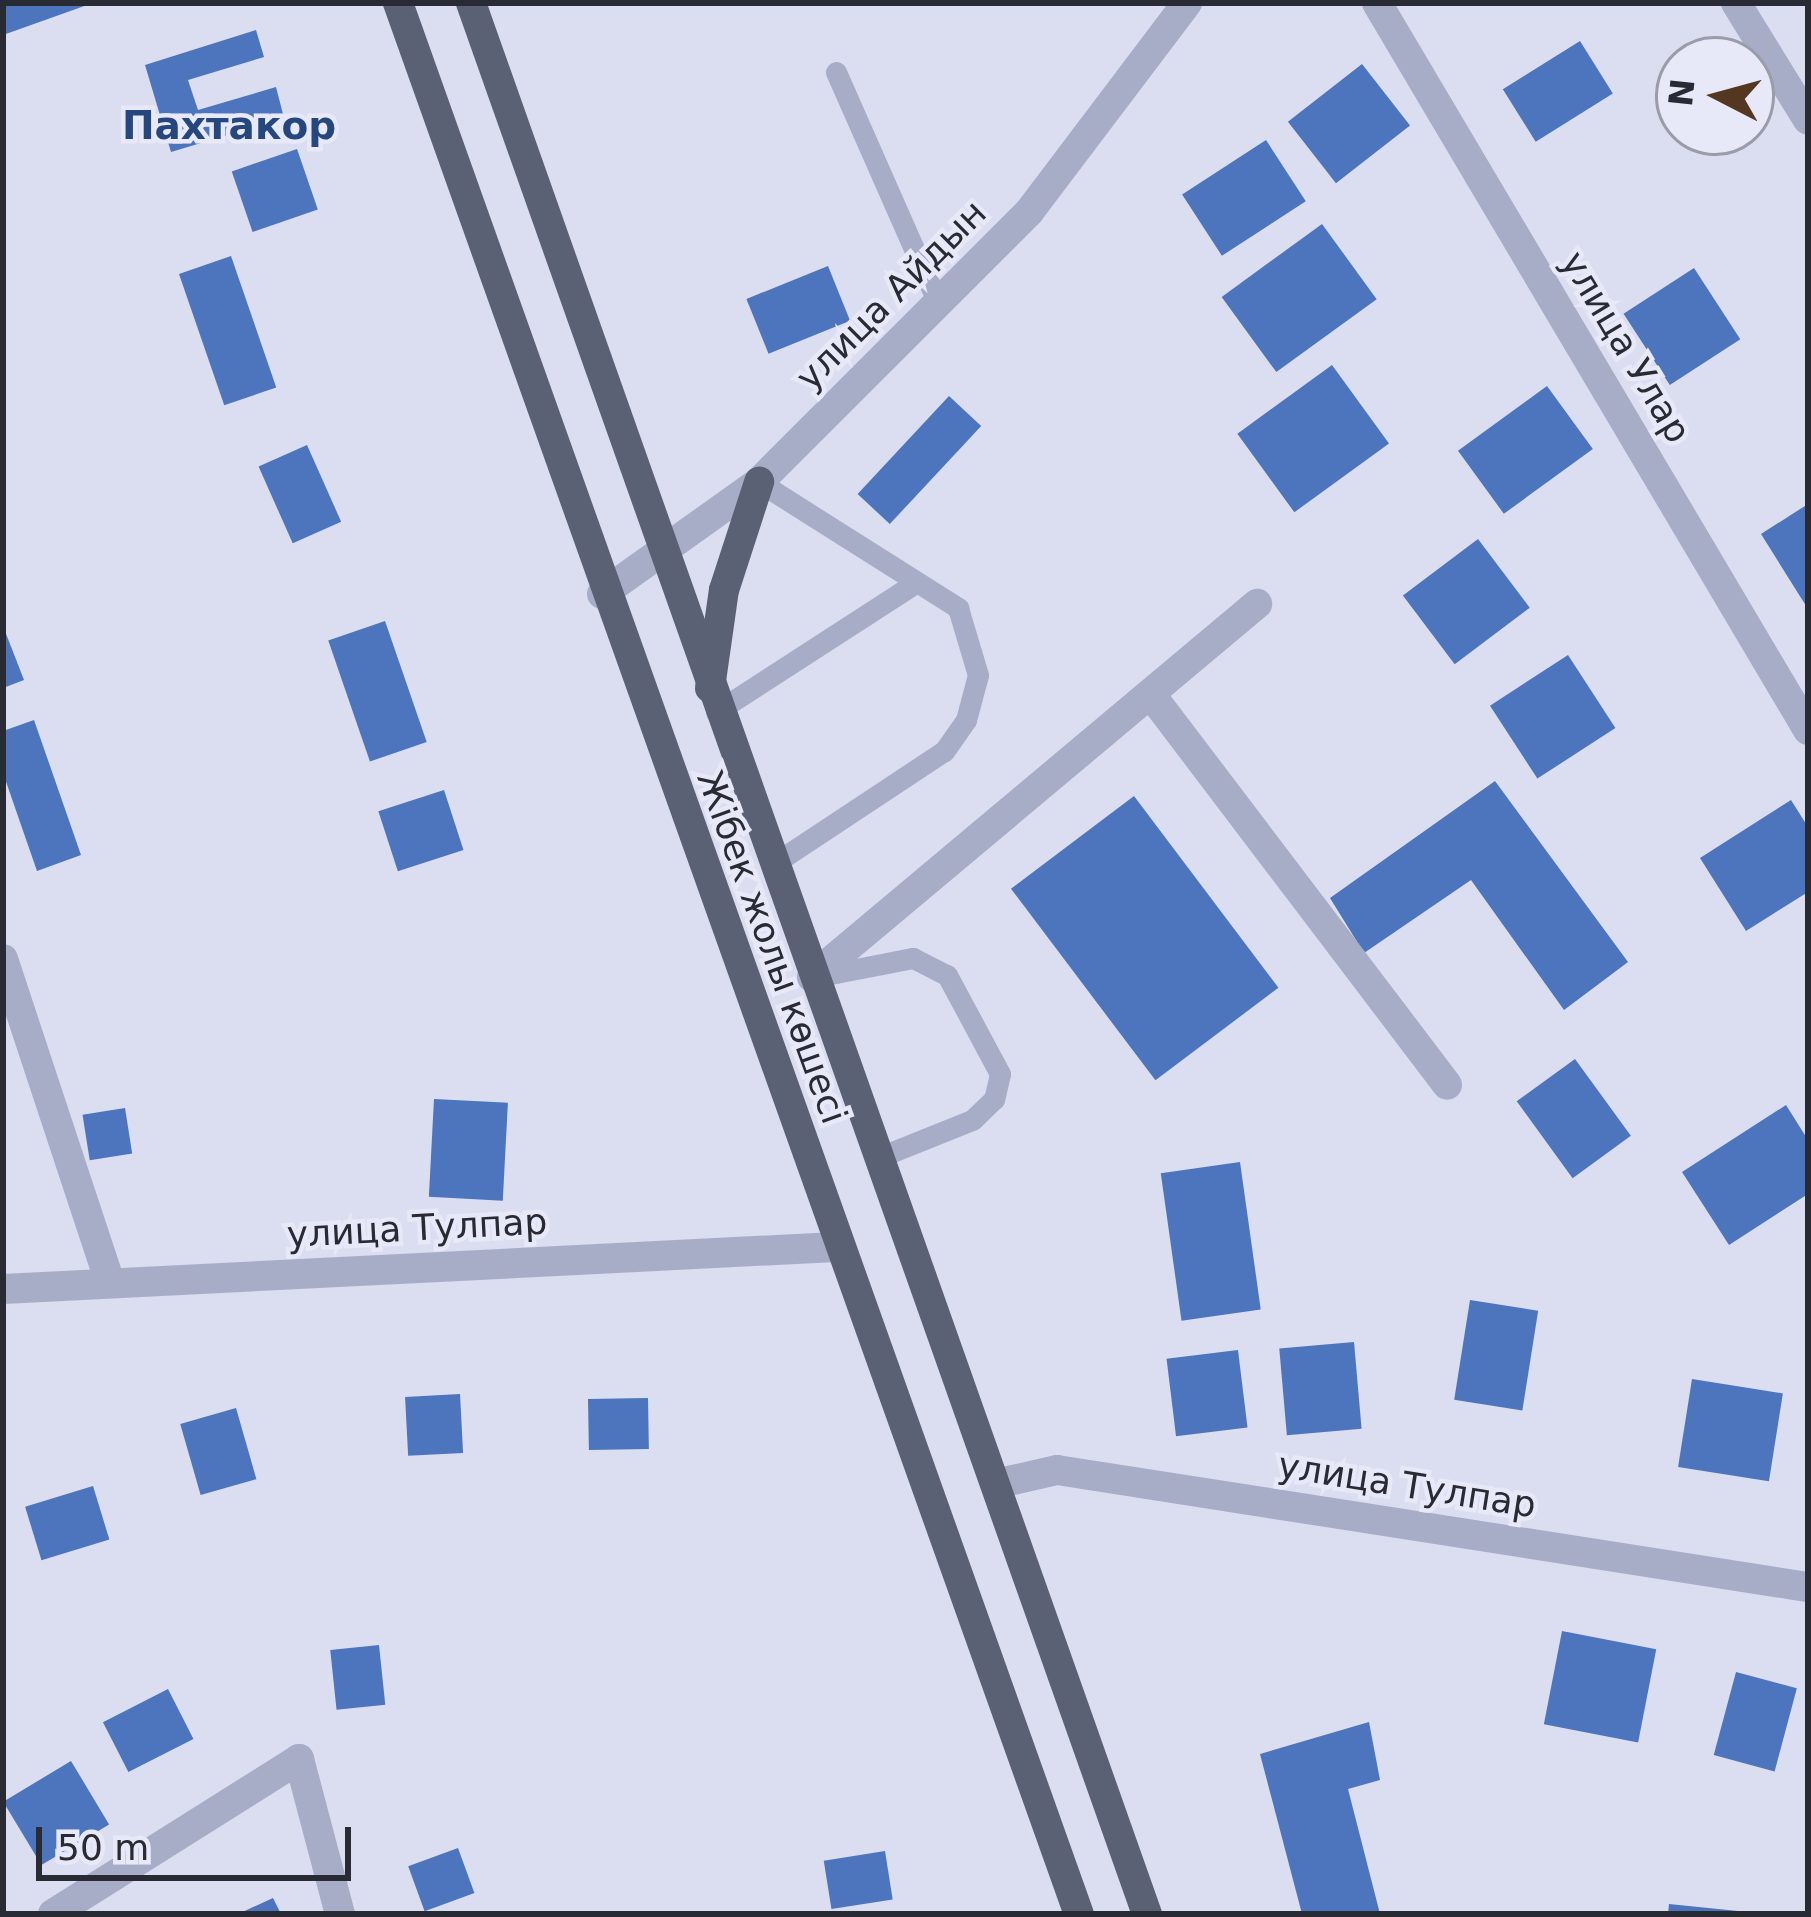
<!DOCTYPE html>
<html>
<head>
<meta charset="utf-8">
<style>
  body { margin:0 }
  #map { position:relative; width:1811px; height:1917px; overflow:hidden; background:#dbddf0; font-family:"DejaVu Sans",sans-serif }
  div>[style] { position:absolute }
  .building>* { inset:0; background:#4c75bd; transform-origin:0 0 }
  .lane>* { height:21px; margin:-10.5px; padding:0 10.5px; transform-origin:10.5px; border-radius:10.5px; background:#a8adc7 }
  .street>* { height:30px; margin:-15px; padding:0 15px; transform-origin:15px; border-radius:15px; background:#a8adc7 }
  .primary>* { height:30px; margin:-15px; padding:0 15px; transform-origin:15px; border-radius:15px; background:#5a6175 }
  span { translate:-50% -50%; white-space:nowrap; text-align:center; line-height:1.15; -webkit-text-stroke:9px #e7e8f8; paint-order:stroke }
  .street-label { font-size:36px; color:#282b34 }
  .neighbourhood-label { font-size:39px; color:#26477d; font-weight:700 }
  .frame { position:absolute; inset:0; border:6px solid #282b34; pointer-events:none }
  .north { position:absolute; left:1655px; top:36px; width:120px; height:120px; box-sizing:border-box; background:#e7e8f8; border:3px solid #9b9caa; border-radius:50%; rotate:276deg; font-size:33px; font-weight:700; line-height:48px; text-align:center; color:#282b34 }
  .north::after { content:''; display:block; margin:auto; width:42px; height:54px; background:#533720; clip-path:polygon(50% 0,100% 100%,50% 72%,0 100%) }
  .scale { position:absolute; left:36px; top:1827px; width:315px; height:54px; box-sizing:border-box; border:6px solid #282b34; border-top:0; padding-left:15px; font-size:36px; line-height:42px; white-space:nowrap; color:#282b34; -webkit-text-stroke:9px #e7e8f8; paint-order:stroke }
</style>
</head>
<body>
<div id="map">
  <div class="building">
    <i style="clip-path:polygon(3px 3px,90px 3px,90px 4px,3px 35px)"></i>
    <i style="clip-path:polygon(256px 30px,264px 57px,188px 80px,198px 110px,276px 87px,284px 118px,171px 152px,145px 65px)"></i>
    <i style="left:1580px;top:41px;width:62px;height:91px;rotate:58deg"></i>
    <i style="left:1362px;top:64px;width:78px;height:94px;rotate:52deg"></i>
    <i style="left:1266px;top:140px;width:73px;height:100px;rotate:57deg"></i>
    <i style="left:297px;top:149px;width:64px;height:69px;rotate:71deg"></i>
    <i style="left:1322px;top:224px;width:93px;height:124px;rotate:54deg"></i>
    <i style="left:231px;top:256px;width:139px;height:55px;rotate:71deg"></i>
    <i style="left:828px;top:266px;width:59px;height:88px;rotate:68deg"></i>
    <i style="left:1694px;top:268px;width:85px;height:84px;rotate:57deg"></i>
    <i style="left:1332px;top:365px;width:97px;height:117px;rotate:54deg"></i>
    <i style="left:1547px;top:386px;width:78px;height:110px;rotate:54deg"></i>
    <i style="left:949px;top:396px;width:44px;height:134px;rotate:43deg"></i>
    <i style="left:307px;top:445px;width:84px;height:53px;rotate:66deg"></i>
    <i style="clip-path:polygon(1808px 504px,1808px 609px,1761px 534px)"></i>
    <i style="left:1478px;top:539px;width:86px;height:94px;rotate:53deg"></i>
    <i style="left:385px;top:621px;width:128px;height:60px;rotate:71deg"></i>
    <i style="clip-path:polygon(3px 626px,24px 680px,3px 688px)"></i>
    <i style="left:1568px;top:655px;width:87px;height:93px;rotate:57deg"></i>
    <i style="clip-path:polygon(34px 720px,81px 855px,37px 871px,3px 773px,3px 731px)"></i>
    <i style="clip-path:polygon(1495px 781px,1628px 962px,1564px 1010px,1471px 880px,1364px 953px,1330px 898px)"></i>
    <i style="left:444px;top:790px;width:63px;height:69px;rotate:72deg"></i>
    <i style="left:1134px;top:796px;width:240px;height:154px;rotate:53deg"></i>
    <i style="clip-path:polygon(1791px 800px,1808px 827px,1808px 892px,1746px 931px,1700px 858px)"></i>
    <i style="left:1575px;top:1059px;width:95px;height:72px;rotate:54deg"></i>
    <i style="left:434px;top:1099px;width:74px;height:98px;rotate:3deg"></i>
    <i style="clip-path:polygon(1786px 1105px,1808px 1140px,1808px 1194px,1729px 1245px,1682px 1172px)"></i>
    <i style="left:125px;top:1108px;width:46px;height:43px;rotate:81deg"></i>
    <i style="left:1240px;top:1162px;width:149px;height:80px;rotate:82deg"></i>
    <i style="left:1470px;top:1300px;width:69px;height:101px;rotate:9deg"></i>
    <i style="left:1354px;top:1342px;width:87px;height:75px;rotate:85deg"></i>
    <i style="left:1238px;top:1350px;width:78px;height:72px;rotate:83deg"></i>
    <i style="left:1692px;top:1379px;width:92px;height:89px;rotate:9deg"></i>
    <i style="left:460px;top:1394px;width:59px;height:55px;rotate:87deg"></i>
    <i style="left:648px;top:1398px;width:51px;height:60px;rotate:89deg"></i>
    <i style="left:236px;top:1408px;width:74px;height:58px;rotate:74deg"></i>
    <i style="left:93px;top:1486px;width:56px;height:71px;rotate:73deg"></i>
    <i style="left:1562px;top:1631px;width:96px;height:95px;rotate:11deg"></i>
    <i style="left:379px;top:1645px;width:60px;height:49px;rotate:84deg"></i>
    <i style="left:1736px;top:1672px;width:63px;height:86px;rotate:15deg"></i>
    <i style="left:168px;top:1689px;width:56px;height:73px;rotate:63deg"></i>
    <i style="clip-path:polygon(1369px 1722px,1380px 1780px,1348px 1789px,1380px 1914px,1302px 1914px,1260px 1754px)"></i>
    <i style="left:71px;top:1761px;width:74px;height:79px;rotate:59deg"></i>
    <i style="left:458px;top:1848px;width:48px;height:53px;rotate:70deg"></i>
    <i style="left:885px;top:1851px;width:49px;height:62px;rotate:81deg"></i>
    <i style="clip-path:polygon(273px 1898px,281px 1914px,238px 1914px)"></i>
    <i style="clip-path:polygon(1669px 1904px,1738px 1911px,1738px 1914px,1668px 1914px)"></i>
  </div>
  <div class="lane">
    <i style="left:836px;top:72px;width:253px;rotate:66.2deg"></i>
    <i style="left:759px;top:482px;width:236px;rotate:32.3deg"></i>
    <i style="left:958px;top:608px;width:70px;rotate:73.4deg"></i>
    <i style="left:978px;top:675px;width:47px;rotate:104.9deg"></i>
    <i style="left:966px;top:720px;width:38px;rotate:125deg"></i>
    <i style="left:944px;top:751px;width:206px;rotate:146.5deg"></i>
    <i style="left:716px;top:712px;width:239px;rotate:-32.9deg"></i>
    <i style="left:815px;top:977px;width:100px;rotate:-11deg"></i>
    <i style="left:913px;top:958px;width:38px;rotate:27deg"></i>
    <i style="left:947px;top:975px;width:112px;rotate:61.8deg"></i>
    <i style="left:1000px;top:1074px;width:26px;rotate:103deg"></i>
    <i style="left:994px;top:1099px;width:30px;rotate:136deg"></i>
    <i style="left:972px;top:1120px;width:102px;rotate:158.2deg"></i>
  </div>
  <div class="street">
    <i style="left:1377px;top:3px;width:845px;rotate:59.34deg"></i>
    <i style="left:1736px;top:3px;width:137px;rotate:58.4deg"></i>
    <i style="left:602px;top:594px;width:193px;rotate:-35.5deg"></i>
    <i style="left:759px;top:482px;width:382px;rotate:-45deg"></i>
    <i style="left:1029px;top:212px;width:262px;rotate:-52.9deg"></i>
    <i style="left:1152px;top:696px;width:488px;rotate:52.8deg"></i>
    <i style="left:3px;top:959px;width:340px;rotate:71.7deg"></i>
    <i style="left:812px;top:977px;width:581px;rotate:-39.97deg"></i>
    <i style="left:3px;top:1289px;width:834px;rotate:-2.89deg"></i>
    <i style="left:995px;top:1484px;width:64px;rotate:-12.7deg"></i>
    <i style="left:1057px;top:1470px;width:760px;rotate:8.86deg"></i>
    <i style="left:53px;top:1914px;width:291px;rotate:-32.2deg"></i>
    <i style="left:299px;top:1759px;width:160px;rotate:75.2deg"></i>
  </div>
  <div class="primary">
    <i style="left:398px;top:3px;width:2029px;rotate:70.39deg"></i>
    <i style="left:471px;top:3px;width:2027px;rotate:70.52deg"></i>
    <i style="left:710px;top:688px;width:99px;rotate:-81.9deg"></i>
    <i style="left:724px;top:590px;width:114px;rotate:-72deg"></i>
  </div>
  <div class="street-label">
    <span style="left:891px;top:295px;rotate:-45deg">улица Айдын</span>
    <span style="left:1626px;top:347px;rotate:59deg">улица Улар</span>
    <span style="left:772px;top:947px;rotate:70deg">Жібек жолы көшесі</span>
    <span style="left:417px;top:1228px;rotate:-3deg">улица Тулпар</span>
    <span style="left:1407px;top:1485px;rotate:9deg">улица Тулпар</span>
  </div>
  <div class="neighbourhood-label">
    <span style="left:229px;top:126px">Пахтакор</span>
  </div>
  <div class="frame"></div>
  <div class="north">N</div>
  <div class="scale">50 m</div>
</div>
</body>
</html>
